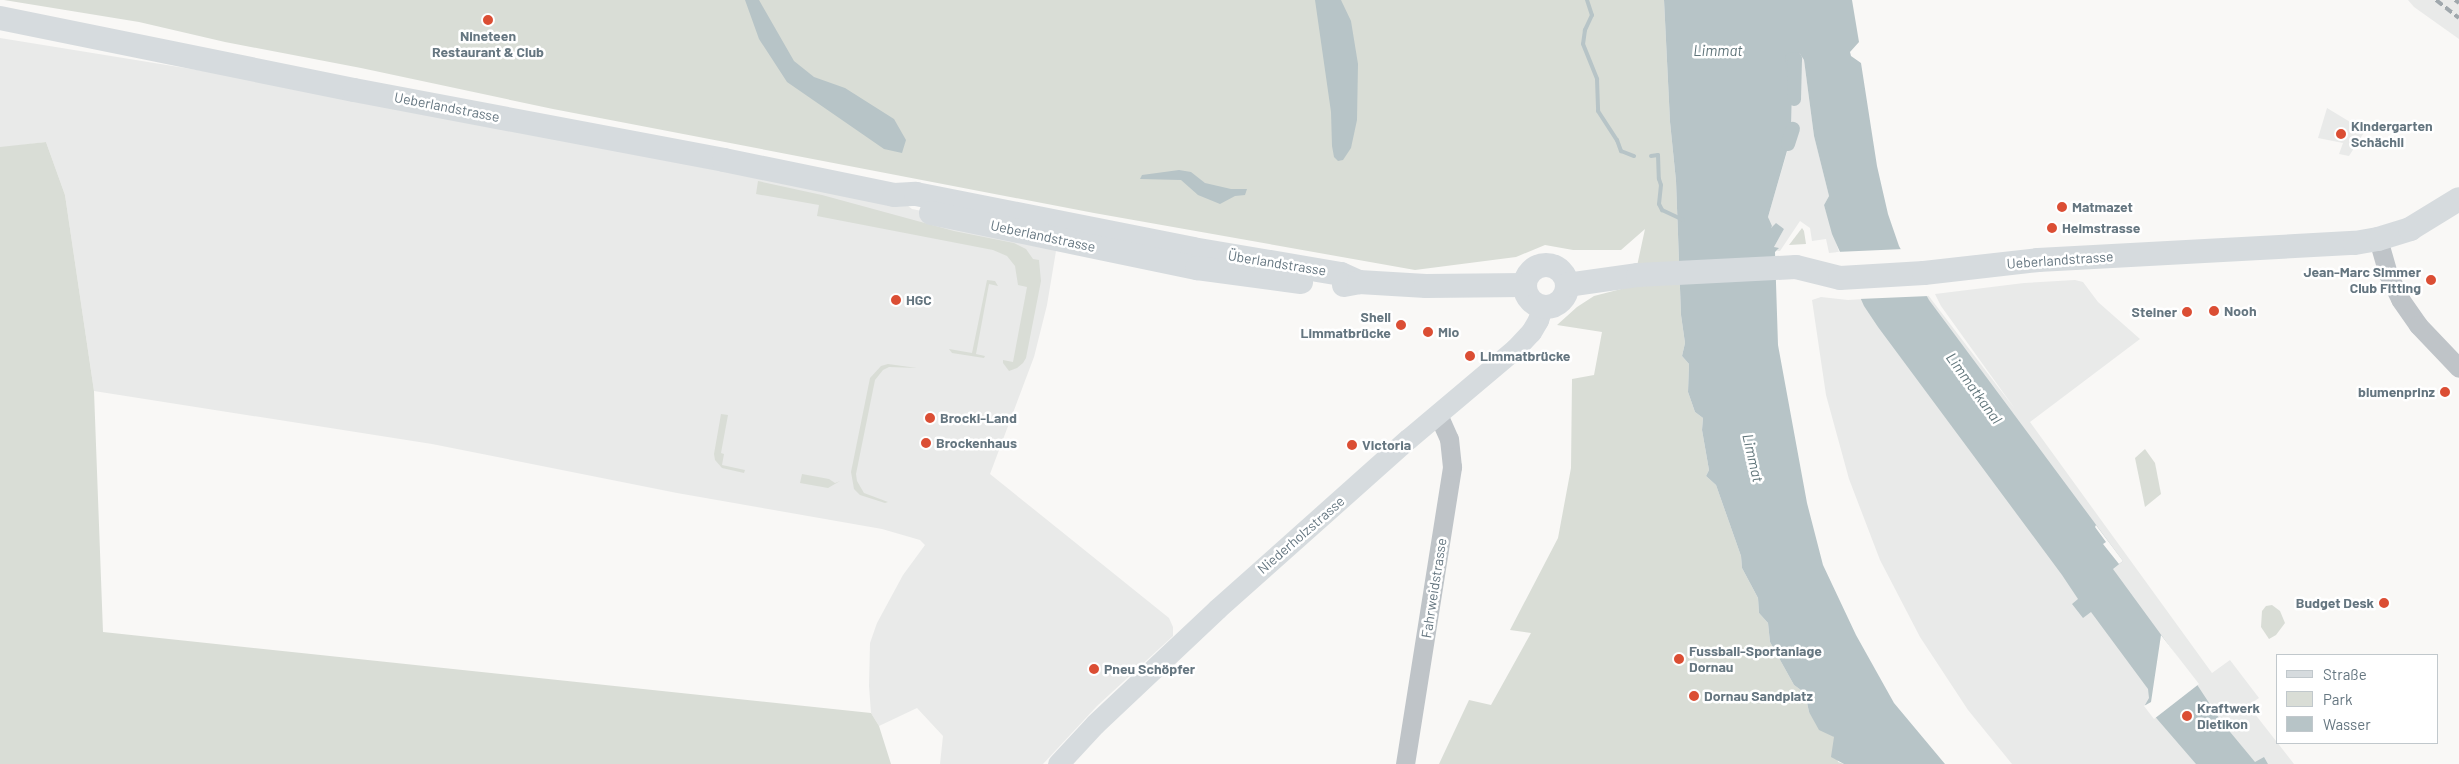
<!DOCTYPE html>
<html>
<head>
<meta charset="utf-8">
<style>
  body { margin:0 }
  #map { position:relative; width:2459px; height:764px; overflow:hidden; background:#f9f8f6; font-family:Barlow,sans-serif }
  div>[style] { position:absolute }
  .built>* { inset:0; background:#e9eae9 }
  .green>* { inset:0; background:#d9ddd6 }
  .water>* { inset:0; background:#b7c4c7 }
  .pier>* { inset:0; background:#f9f8f6 }
  .stream>* { height:4px; margin:-2px; padding:0 2px; transform-origin:2px; border-radius:2px; background:#b7c4c7 }
  .canal>* { height:14px; margin:-7px; padding:0 7px; transform-origin:7px; border-radius:7px; background:#b7c4c7 }
  .tertiary>* { height:19px; margin:-9.5px; padding:0 9.5px; transform-origin:9.5px; border-radius:9.5px; background:#bfc4c8 }
  .secondary>* { height:21px; margin:-10.5px; padding:0 10.5px; transform-origin:10.5px; border-radius:10.5px; background:#d6dbde }
  .primary>* { height:24px; margin:-12px; padding:0 12px; transform-origin:12px; border-radius:12px; background:#d6dbde }
  .primary>.ring { margin:-12px; padding:0; box-sizing:content-box; background:none; border:24px solid #d6dbde; border-radius:50% }
  .rail>* { height:4px; margin-top:-2px; transform-origin:0; background:repeating-linear-gradient(90deg,#9fa7ac 0 8px,transparent 0 12px) }
  .dots>* { width:14px; height:14px; translate:-50% -50%; box-sizing:border-box; border:2px solid #fff; border-radius:50% }
  span { translate:-50% -50%; white-space:nowrap; text-align:center; line-height:1.15; -webkit-text-stroke:5px #fff; paint-order:stroke }
  .poi-label { font-size:14px; color:#657680; font-weight:700 }
  .left { translate:0 -50%; text-align:left }
  .right { translate:-100% -50%; text-align:right }
  .street-label { font-size:14px; color:#657680 }
  .water-label { font-size:15px; color:#60757a; font-style:italic }
  .legend { position:absolute; left:2276px; top:654px; width:162px; height:90px; box-sizing:border-box; background:#fff; border:1px solid #c1c8cc; margin:0; padding:6px 9px; list-style:none; font-size:15px; color:#657680 }
  .legend li { display:flex; align-items:center; gap:10px; height:25px }
  .legend b { width:25px; border:1px solid #c1c8cc }
</style>
</head>
<body>
<div id="map">
  <div class="built">
    <i style="clip-path:polygon(2408px 0,2459px 0,2459px 39px,2414px 7px)"></i>
    <i style="clip-path:polygon(0 38px,560px 129px,894px 195px,912px 209px,1058px 239px,1047px 305px,1034px 357px,990px 474px,1169px 618px,1173px 627px,1173px 636px,1097px 706px,1043px 764px,940px 764px,943px 736px,917px 708px,879px 726px,871px 713px,869px 686px,870px 643px,877px 623px,903px 575px,925px 545px,920px 540px,882px 529px,677px 493px,432px 444px,94px 391px,65px 195px,46px 142px,0 148px)"></i>
    <i style="clip-path:polygon(1795px 53px,1800px 54px,1804px 60px,1814px 136px,1829px 196px,1824px 205px,1839px 252px,1829px 253px,1826px 239px,1812px 241px,1810px 228px,1800px 221px,1780px 251px,1776px 251px,1778px 250px,1774px 247px,1784px 229px,1774px 226px,1771px 228px,1768px 217px,1789px 145px,1787px 144px,1791px 128px,1793px 55px)"></i>
    <i style="clip-path:polygon(2327px 108px,2365px 131px,2349px 156px,2339px 154px,2343px 143px,2318px 138px)"></i>
    <i style="clip-path:polygon(2075px 280px,2083px 282px,2098px 302px,2140px 339px,2030px 422px,2212px 673px,2230px 660px,2259px 698px,2253px 702px,2255px 706px,2251px 709px,2294px 764px,2012px 764px,1968px 710px,1920px 637px,1880px 560px,1849px 479px,1826px 395px,1812px 300px,1821px 297px,1848px 300px,1928px 295px,2015px 409px,1941px 306px,1935px 294px,2024px 283px)"></i>
  </div>
  <div class="green">
    <i style="clip-path:polygon(4px 0,1664px 0,1670px 122px,1676px 181px,1681px 315px,1685px 343px,1682px 356px,1689px 364px,1688px 392px,1695px 412px,1703px 418px,1702px 430px,1709px 470px,1706px 476px,1716px 485px,1741px 556px,1742px 568px,1758px 598px,1759px 613px,1768px 623px,1770px 642px,1794px 685px,1805px 693px,1809px 712px,1834px 737px,1838px 762px,1844px 764px,1439px 764px,1469px 700px,1491px 705px,1531px 633px,1510px 630px,1558px 538px,1571px 468px,1572px 379px,1594px 375px,1602px 332px,1557px 325px,1577px 307px,1594px 296px,1625px 288px,1637px 266px,1645px 229px,1621px 250px,1573px 250px,1545px 245px,1516px 257px,1415px 270px,1094px 213px,553px 109px,361px 68px,225px 42px,139px 22px)"></i>
    <i style="clip-path:polygon(46px 142px,65px 195px,94px 391px,103px 632px,871px 713px,879px 726px,891px 764px,0 764px,0 147px)"></i>
    <i style="clip-path:polygon(758px 181px,822px 195px,954px 231px,1014px 243px,1026px 249px,1033px 259px,1039px 260px,1041px 281px,1026px 358px,1023px 363px,1017px 368px,1009px 371px,1003px 363px,1003px 360px,1013px 362px,1027px 287px,1018px 285px,1015px 266px,1007px 256px,993px 250px,817px 216px,819px 205px,756px 194px)"></i>
    <i style="clip-path:polygon(1802px 228px,1804px 231px,1806px 244px,1789px 245px)"></i>
    <i style="clip-path:polygon(987px 280px,995px 281px,998px 286px,989px 284px,976px 354px,985px 356px,984px 358px,952px 353px,949px 349px,972px 353px)"></i>
    <i style="clip-path:polygon(888px 364px,917px 368px,889px 367px,883px 370px,875px 380px,856px 474px,857px 481px,864px 493px,888px 502px,885px 503px,860px 495px,854px 489px,851px 472px,870px 378px,881px 366px)"></i>
    <i style="clip-path:polygon(721px 414px,728px 415px,721px 453px,724px 454px,722px 465px,745px 470px,744px 473px,722px 468px,715px 460px,714px 454px)"></i>
    <i style="clip-path:polygon(2145px 449px,2155px 463px,2161px 494px,2145px 507px,2135px 458px)"></i>
    <i style="clip-path:polygon(802px 474px,829px 479px,835px 483px,840px 481px,828px 488px,800px 483px)"></i>
    <i style="clip-path:polygon(2272px 605px,2280px 611px,2285px 623px,2276px 635px,2269px 639px,2261px 627px,2262px 611px,2266px 606px)"></i>
  </div>
  <div class="water">
    <i style="clip-path:polygon(745px 0,759px 0,794px 61px,814px 77px,845px 88px,894px 119px,906px 140px,902px 153px,884px 149px,787px 82px,759px 39px)"></i>
    <i style="clip-path:polygon(1315px 0,1341px 0,1351px 21px,1358px 64px,1357px 120px,1351px 148px,1343px 160px,1338px 161px,1334px 157px,1332px 146px,1331px 112px)"></i>
    <i style="clip-path:polygon(1664px 0,1852px 0,1859px 42px,1850px 52px,1851px 56px,1861px 63px,1877px 166px,1888px 214px,1899px 246px,1915px 275px,1929px 300px,2123px 561px,2113px 569px,2192px 677px,2221px 721px,2255px 762px,2264px 757px,2268px 764px,2196px 764px,2145px 705px,2149px 698px,2148px 689px,2091px 612px,2083px 618px,2072px 604px,2078px 599px,2062px 575px,1878px 327px,1864px 306px,1832px 234px,1824px 205px,1829px 196px,1814px 136px,1804px 60px,1800px 54px,1795px 53px,1793px 55px,1791px 128px,1787px 144px,1789px 144px,1768px 217px,1772px 226px,1771px 228px,1776px 223px,1784px 229px,1774px 247px,1779px 248px,1775px 252px,1778px 345px,1807px 503px,1823px 565px,1856px 635px,1894px 703px,1945px 764px,1844px 764px,1831px 757px,1834px 737px,1819px 730px,1809px 712px,1805px 693px,1794px 685px,1770px 642px,1768px 623px,1759px 613px,1758px 598px,1742px 568px,1741px 556px,1716px 485px,1706px 476px,1709px 470px,1702px 430px,1703px 418px,1695px 412px,1688px 392px,1689px 364px,1682px 356px,1685px 343px,1681px 315px,1676px 181px,1670px 122px)"></i>
    <i style="clip-path:polygon(1179px 170px,1191px 172px,1205px 183px,1231px 189px,1247px 189px,1245px 195px,1235px 196px,1220px 204px,1198px 195px,1181px 180px,1140px 179px,1142px 175px)"></i>
  </div>
  <div class="pier">
    <i style="clip-path:polygon(1904px 249px,1929px 296px,1859px 299px,1836px 252px)"></i>
    <i style="clip-path:polygon(2096px 525px,2123px 561px,2119px 564px,2103px 544px,2106px 542px,2095px 527px)"></i>
    <i style="clip-path:polygon(2161px 635px,2199px 684px,2154px 719px,2144px 706px,2151px 702px)"></i>
  </div>
  <div class="stream">
    <i style="left:1587px;top:0;width:16px;rotate:72deg"></i>
    <i style="left:1592px;top:15px;width:17px;rotate:115deg"></i>
    <i style="left:1585px;top:30px;width:14px;rotate:98deg"></i>
    <i style="left:1583px;top:44px;width:38px;rotate:68deg"></i>
    <i style="left:1597px;top:79px;width:32px;rotate:88deg"></i>
    <i style="left:1598px;top:111px;width:35px;rotate:57deg"></i>
    <i style="left:1617px;top:140px;width:12px;rotate:70deg"></i>
    <i style="left:1621px;top:151px;width:14px;rotate:21deg"></i>
    <i style="left:1651px;top:156px;width:7px;rotate:-8deg"></i>
    <i style="left:1658px;top:155px;width:24px;rotate:88deg"></i>
    <i style="left:1659px;top:179px;width:6px;rotate:72deg"></i>
    <i style="left:1661px;top:185px;width:19px;rotate:96deg"></i>
    <i style="left:1659px;top:204px;width:7px;rotate:63deg"></i>
    <i style="left:1662px;top:210px;width:23px;rotate:25deg"></i>
  </div>
  <div class="canal">
    <i style="left:1792px;top:59px;width:3px"></i>
    <i style="left:1795px;top:59px;width:40px;rotate:91.4deg"></i>
    <i style="left:1788px;top:144px;width:16px;rotate:-72deg"></i>
  </div>
  <div class="tertiary">
    <i style="left:2378px;top:239px;width:36px;rotate:74deg"></i>
    <i style="left:2388px;top:274px;width:28px;rotate:64deg"></i>
    <i style="left:2400px;top:299px;width:32px;rotate:55deg"></i>
    <i style="left:2418px;top:325px;width:59px;rotate:46.4deg"></i>
    <i style="left:1405px;top:764px;width:301px;rotate:-81deg"></i>
    <i style="left:1452px;top:467px;width:28px;rotate:-96deg"></i>
    <i style="left:1449px;top:439px;width:27px;rotate:-114deg"></i>
  </div>
  <div class="secondary">
    <i style="left:1058px;top:764px;width:54px;rotate:-47.2deg"></i>
    <i style="left:1095px;top:724px;width:168px;rotate:-43.3deg"></i>
    <i style="left:1217px;top:609px;width:256px;rotate:-41.7deg"></i>
    <i style="left:1408px;top:439px;width:140px;rotate:-40.1deg"></i>
    <i style="left:1515px;top:349px;width:23px;rotate:-47deg"></i>
    <i style="left:1531px;top:332px;width:14px;rotate:-60deg"></i>
    <i style="left:1538px;top:320px;width:13px;rotate:-72deg"></i>
  </div>
  <div class="primary">
    <i style="left:0;top:18px;width:361px;rotate:11.5deg"></i>
    <i style="left:354px;top:90px;width:377px;rotate:10.7deg"></i>
    <i style="left:724px;top:160px;width:174px;rotate:11.6deg"></i>
    <i style="left:894px;top:195px;width:22px;rotate:-3deg"></i>
    <i style="left:916px;top:194px;width:282px;rotate:11.2deg"></i>
    <i style="left:1193px;top:249px;width:150px;rotate:9.6deg"></i>
    <i style="left:1341px;top:274px;width:20px;rotate:24deg"></i>
    <i style="left:931px;top:213px;width:272px;rotate:11.7deg"></i>
    <i style="left:1197px;top:268px;width:105px;rotate:7.7deg"></i>
    <i class="ring" style="left:1525px;top:265px;width:18px;height:18px"></i>
    <i style="left:1344px;top:285px;width:15px;rotate:-11deg"></i>
    <i style="left:1359px;top:282px;width:67px;rotate:3.4deg"></i>
    <i style="left:1426px;top:286px;width:98px;rotate:-0.6deg"></i>
    <i style="left:1567px;top:285px;width:72px;rotate:-8deg"></i>
    <i style="left:1638px;top:275px;width:158px;rotate:-2.9deg"></i>
    <i style="left:1796px;top:267px;width:45px;rotate:14deg"></i>
    <i style="left:1840px;top:278px;width:84px;rotate:-3.4deg"></i>
    <i style="left:1924px;top:273px;width:115px;rotate:-6.5deg"></i>
    <i style="left:2038px;top:260px;width:317px;rotate:-3.1deg"></i>
    <i style="left:2355px;top:243px;width:23px;rotate:-10deg"></i>
    <i style="left:2378px;top:239px;width:34px;rotate:-17deg"></i>
    <i style="left:2410px;top:229px;width:57px;rotate:-31.5deg"></i>
  </div>
  <div class="rail">
    <i style="left:2436px;top:0;width:29px;rotate:38deg"></i>
    <i style="left:2455px;top:0;width:5px;rotate:37deg"></i>
  </div>
  <div class="dots">
    <i style="left:488px;top:20px;background:#db4e34"></i>
    <i style="left:2341px;top:134px;background:#db4e34"></i>
    <i style="left:2062px;top:207px;background:#db4e34"></i>
    <i style="left:2052px;top:228px;background:#db4e34"></i>
    <i style="left:2431px;top:280px;background:#db4e34"></i>
    <i style="left:896px;top:300px;background:#db4e34"></i>
    <i style="left:2214px;top:311px;background:#db4e34"></i>
    <i style="left:2187px;top:312px;background:#db4e34"></i>
    <i style="left:1401px;top:325px;background:#db4e34"></i>
    <i style="left:1428px;top:332px;background:#db4e34"></i>
    <i style="left:1470px;top:356px;background:#db4e34"></i>
    <i style="left:2445px;top:392px;background:#db4e34"></i>
    <i style="left:930px;top:418px;background:#db4e34"></i>
    <i style="left:926px;top:443px;background:#db4e34"></i>
    <i style="left:1352px;top:445px;background:#db4e34"></i>
    <i style="left:2384px;top:603px;background:#db4e34"></i>
    <i style="left:1679px;top:659px;background:#db4e34"></i>
    <i style="left:1094px;top:669px;background:#db4e34"></i>
    <i style="left:1694px;top:696px;background:#db4e34"></i>
    <i style="left:2187px;top:716px;background:#db4e34"></i>
  </div>
  <div class="poi-label">
    <span style="left:488px;top:44px">Nineteen<br>Restaurant &amp; Club</span>
    <span class="left" style="left:2351px;top:134px">Kindergarten<br>Schächli</span>
    <span class="left" style="left:2072px;top:207px">Matmazet</span>
    <span class="left" style="left:2062px;top:228px">Heimstrasse</span>
    <span class="right" style="left:2421px;top:280px">Jean-Marc Simmer<br>Club Fitting</span>
    <span class="left" style="left:906px;top:300px">HGC</span>
    <span class="left" style="left:2224px;top:311px">Nooh</span>
    <span class="right" style="left:2177px;top:312px">Steiner</span>
    <span class="right" style="left:1391px;top:325px">Shell<br>Limmatbrücke</span>
    <span class="left" style="left:1438px;top:332px">Mio</span>
    <span class="left" style="left:1480px;top:356px">Limmatbrücke</span>
    <span class="right" style="left:2435px;top:392px">blumenprinz</span>
    <span class="left" style="left:940px;top:418px">Brocki-Land</span>
    <span class="left" style="left:936px;top:443px">Brockenhaus</span>
    <span class="left" style="left:1362px;top:445px">Victoria</span>
    <span class="right" style="left:2374px;top:603px">Budget Desk</span>
    <span class="left" style="left:1689px;top:659px">Fussball-Sportanlage<br>Dornau</span>
    <span class="left" style="left:1104px;top:669px">Pneu Schöpfer</span>
    <span class="left" style="left:1704px;top:696px">Dornau Sandplatz</span>
    <span class="left" style="left:2197px;top:716px">Kraftwerk<br>Dietikon</span>
  </div>
  <div class="street-label">
    <span style="left:447px;top:107px;rotate:11deg">Ueberlandstrasse</span>
    <span style="left:1043px;top:236px;rotate:12deg">Ueberlandstrasse</span>
    <span style="left:2060px;top:260px;rotate:-4deg">Ueberlandstrasse</span>
    <span style="left:1277px;top:263px;rotate:9deg">Überlandstrasse</span>
    <span style="left:1301px;top:535px;rotate:-41deg">Niederholzstrasse</span>
    <span style="left:1434px;top:588px;rotate:-81deg">Fahrweidstrasse</span>
  </div>
  <div class="water-label">
    <span style="left:1718px;top:51px">Limmat</span>
    <span style="left:1974px;top:388px;rotate:54deg">Limmatkanal</span>
    <span style="left:1753px;top:458px;rotate:77deg">Limmat</span>
  </div>
  <ul class="legend">
  <li><b style="height:6px;background:#d6dbde"></b>Straße</li>
  <li><b style="height:14px;background:#d9ddd6"></b>Park</li>
  <li><b style="height:14px;background:#b7c4c7"></b>Wasser</li>
  </ul>
</div>
</body>
</html>
